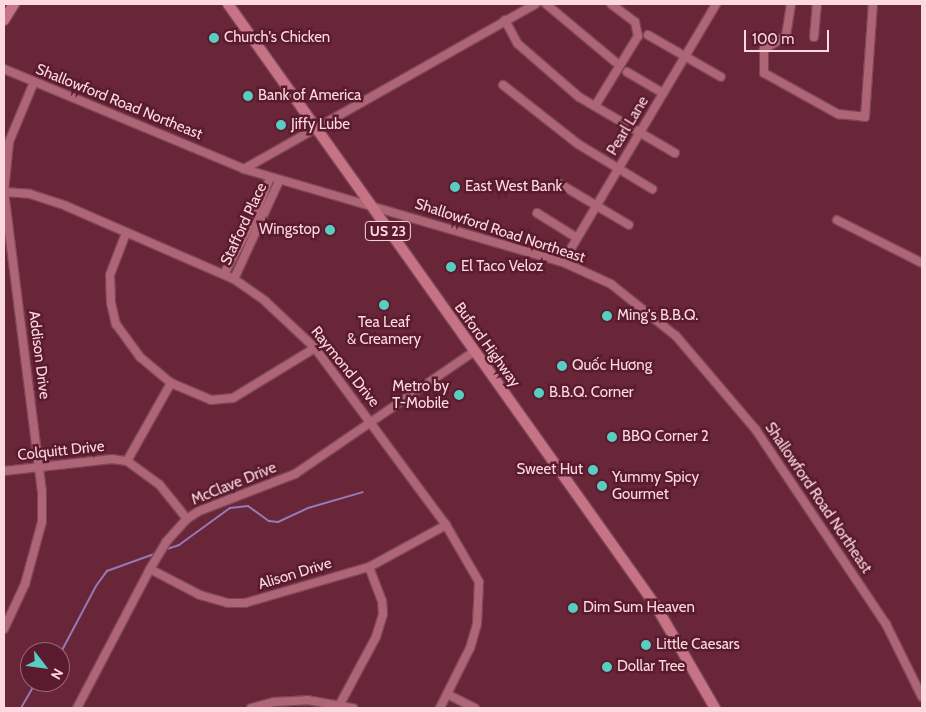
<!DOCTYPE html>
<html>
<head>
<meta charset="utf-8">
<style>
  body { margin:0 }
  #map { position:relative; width:926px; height:712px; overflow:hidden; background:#682638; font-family:Cabin,sans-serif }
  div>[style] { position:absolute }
  .stream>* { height:2px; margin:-1px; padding:0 1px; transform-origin:1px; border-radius:1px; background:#9679b6 }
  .roads { filter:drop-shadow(1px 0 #7e4759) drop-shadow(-1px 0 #7e4759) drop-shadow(0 1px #7e4759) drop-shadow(0 -1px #7e4759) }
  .minor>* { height:8px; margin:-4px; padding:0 4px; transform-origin:4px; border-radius:4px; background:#ae6576 }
  .major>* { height:10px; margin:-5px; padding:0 5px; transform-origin:5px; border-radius:5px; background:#c77386 }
  .dots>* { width:14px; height:14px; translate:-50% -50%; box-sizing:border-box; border:2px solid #5b1b2e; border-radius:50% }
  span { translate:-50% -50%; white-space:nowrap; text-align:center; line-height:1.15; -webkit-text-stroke:5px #5b1b2e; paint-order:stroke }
  .shield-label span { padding:1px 4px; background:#5b1b2e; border:1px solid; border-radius:4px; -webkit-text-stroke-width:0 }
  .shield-label { font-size:14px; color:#fbd9df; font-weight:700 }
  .poi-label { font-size:15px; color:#fbd9df }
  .left { translate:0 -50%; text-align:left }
  .right { translate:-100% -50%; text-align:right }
  .street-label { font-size:15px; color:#fbd9df }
  .frame { position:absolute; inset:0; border:5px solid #fbd9df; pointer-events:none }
  .north { position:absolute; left:20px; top:642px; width:50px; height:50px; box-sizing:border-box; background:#5b1b2e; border:1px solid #9b6775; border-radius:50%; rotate:120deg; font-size:14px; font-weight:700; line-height:20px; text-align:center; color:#fbd9df }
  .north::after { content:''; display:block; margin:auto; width:18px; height:22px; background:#57cec1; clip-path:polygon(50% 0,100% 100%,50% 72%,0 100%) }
  .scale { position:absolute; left:744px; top:30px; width:85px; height:22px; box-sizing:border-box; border:2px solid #fbd9df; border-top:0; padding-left:6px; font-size:15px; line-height:18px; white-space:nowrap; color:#fbd9df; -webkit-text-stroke:4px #5b1b2e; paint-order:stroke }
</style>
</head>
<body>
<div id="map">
  <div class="stream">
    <i style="left:164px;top:550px;width:16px;rotate:-18deg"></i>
    <i style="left:179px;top:545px;width:63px;rotate:-36deg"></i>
    <i style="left:230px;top:508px;width:18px;rotate:-6deg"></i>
    <i style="left:248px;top:506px;width:26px;rotate:36deg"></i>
    <i style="left:269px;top:521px;width:9px;rotate:6deg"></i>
    <i style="left:278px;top:522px;width:33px;rotate:-25deg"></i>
    <i style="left:308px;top:508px;width:57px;rotate:-16.2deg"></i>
    <i style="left:60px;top:654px;width:77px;rotate:-62.1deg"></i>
    <i style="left:96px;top:586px;width:19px;rotate:-54deg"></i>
    <i style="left:107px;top:571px;width:53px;rotate:-19.8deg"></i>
    <i style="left:21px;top:708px;width:30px;rotate:-60deg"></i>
  </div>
  <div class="roads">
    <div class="minor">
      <i style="left:546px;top:4px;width:95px;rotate:39.9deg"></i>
      <i style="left:791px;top:4px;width:32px;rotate:99deg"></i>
      <i style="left:786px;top:36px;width:26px;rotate:149deg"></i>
      <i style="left:764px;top:49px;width:24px;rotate:90deg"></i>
      <i style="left:764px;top:73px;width:85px;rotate:29deg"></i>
      <i style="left:838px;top:114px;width:27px;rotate:6deg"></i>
      <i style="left:865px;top:117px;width:113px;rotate:-86deg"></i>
      <i style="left:505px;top:20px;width:27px;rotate:62deg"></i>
      <i style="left:518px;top:44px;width:81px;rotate:41deg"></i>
      <i style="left:579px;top:97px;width:111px;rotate:30.3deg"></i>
      <i style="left:648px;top:35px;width:84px;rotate:29.9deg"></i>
      <i style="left:814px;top:37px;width:33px;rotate:-85deg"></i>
      <i style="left:4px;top:69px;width:260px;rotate:22.6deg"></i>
      <i style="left:244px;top:169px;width:332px;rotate:16.3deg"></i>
      <i style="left:563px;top:262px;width:53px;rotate:24.6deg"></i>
      <i style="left:611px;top:284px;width:83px;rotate:38.7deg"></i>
      <i style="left:676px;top:336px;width:123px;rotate:49.6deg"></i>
      <i style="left:756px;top:430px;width:234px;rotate:56.2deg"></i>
      <i style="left:886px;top:624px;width:81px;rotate:63.7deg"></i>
      <i style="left:627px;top:72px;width:42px;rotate:30.3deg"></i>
      <i style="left:503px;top:85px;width:95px;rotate:38.2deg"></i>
      <i style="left:578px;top:144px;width:87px;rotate:31.3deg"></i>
      <i style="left:595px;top:106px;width:82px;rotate:-58.4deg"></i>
      <i style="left:638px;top:36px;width:14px;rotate:-102deg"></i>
      <i style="left:635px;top:22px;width:30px;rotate:-143deg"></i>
      <i style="left:244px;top:169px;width:335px;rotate:-29.5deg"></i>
      <i style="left:560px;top:184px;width:80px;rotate:30.7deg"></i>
      <i style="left:4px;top:192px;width:26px;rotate:4deg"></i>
      <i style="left:30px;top:194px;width:38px;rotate:18deg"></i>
      <i style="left:66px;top:206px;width:183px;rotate:23.5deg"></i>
      <i style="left:234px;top:279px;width:38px;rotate:35deg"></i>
      <i style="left:265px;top:301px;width:69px;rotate:43.2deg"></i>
      <i style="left:315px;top:348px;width:220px;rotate:53.5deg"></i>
      <i style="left:446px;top:525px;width:66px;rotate:59.9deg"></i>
      <i style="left:479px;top:582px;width:42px;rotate:92.7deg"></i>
      <i style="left:477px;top:624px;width:25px;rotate:106deg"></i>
      <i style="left:470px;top:648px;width:67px;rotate:116.6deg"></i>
      <i style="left:537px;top:213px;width:47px;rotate:32deg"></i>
      <i style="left:837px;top:220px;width:95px;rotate:26.8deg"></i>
      <i style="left:126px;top:233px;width:45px;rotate:110.9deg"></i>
      <i style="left:110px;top:275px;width:28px;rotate:88deg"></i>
      <i style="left:111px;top:303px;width:22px;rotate:77deg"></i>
      <i style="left:116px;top:324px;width:41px;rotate:54deg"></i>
      <i style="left:140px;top:357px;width:40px;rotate:40deg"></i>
      <i style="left:171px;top:383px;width:43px;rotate:23deg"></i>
      <i style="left:211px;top:400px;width:22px;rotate:-5deg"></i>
      <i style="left:233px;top:398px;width:96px;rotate:-31.4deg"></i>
      <i style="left:563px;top:262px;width:300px;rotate:-59.3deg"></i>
      <i style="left:224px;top:274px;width:66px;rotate:-61.9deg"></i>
      <i style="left:255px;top:216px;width:41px;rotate:-68.5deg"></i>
      <i style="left:234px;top:279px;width:108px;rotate:-65.3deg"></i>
      <i style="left:127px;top:461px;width:90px;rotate:-60.6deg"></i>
      <i style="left:4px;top:471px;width:109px;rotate:-6.3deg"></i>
      <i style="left:112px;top:459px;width:15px;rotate:8deg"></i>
      <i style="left:127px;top:461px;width:39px;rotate:36deg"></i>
      <i style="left:159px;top:484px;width:45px;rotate:51.3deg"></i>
      <i style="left:150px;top:569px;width:56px;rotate:27.5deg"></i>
      <i style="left:200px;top:595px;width:29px;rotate:16deg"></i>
      <i style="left:228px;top:603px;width:17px"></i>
      <i style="left:245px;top:603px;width:129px;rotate:-16.2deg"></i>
      <i style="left:369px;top:567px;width:88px;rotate:-28.6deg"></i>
      <i style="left:4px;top:629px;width:50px;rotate:-65deg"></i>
      <i style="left:25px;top:584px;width:64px;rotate:-74.7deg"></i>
      <i style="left:42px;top:522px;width:30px;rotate:-90deg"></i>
      <i style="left:42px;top:492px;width:302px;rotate:-97.2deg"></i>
      <i style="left:4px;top:192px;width:50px;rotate:-84.3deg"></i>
      <i style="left:9px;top:142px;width:65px;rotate:-67.4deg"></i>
      <i style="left:449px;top:695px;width:29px;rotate:27deg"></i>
      <i style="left:340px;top:704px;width:76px;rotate:-61.8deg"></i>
      <i style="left:376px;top:637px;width:24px;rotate:-73deg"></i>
      <i style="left:383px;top:614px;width:13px;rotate:-94deg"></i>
      <i style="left:382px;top:601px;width:36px;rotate:-111deg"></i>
      <i style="left:77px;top:708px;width:157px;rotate:-62.3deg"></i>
      <i style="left:150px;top:569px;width:31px;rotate:-59deg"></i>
      <i style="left:166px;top:542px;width:31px;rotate:-48deg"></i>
      <i style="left:187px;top:519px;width:14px;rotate:-34deg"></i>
      <i style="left:199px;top:511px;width:103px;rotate:-21.1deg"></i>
      <i style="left:295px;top:474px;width:216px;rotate:-34.4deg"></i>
      <i style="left:251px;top:708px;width:24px;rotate:-15deg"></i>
      <i style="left:274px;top:702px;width:33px;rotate:-3deg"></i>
      <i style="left:307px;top:700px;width:47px;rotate:9.9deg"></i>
    </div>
    <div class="major">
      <i style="left:228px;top:4px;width:739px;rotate:54.59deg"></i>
      <i style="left:656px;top:606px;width:118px;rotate:60deg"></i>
      <i style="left:4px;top:20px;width:19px;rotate:-58deg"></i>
    </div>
  </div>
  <div class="dots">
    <i style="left:214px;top:38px;background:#57cec1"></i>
    <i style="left:248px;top:96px;background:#57cec1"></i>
    <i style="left:281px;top:125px;background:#57cec1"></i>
    <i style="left:455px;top:187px;background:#57cec1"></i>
    <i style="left:330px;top:230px;background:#57cec1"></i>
    <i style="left:451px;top:267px;background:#57cec1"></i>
    <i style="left:384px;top:305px;background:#57cec1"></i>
    <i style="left:607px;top:316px;background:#57cec1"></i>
    <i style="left:562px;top:366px;background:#57cec1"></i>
    <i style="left:539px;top:393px;background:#57cec1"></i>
    <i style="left:459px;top:395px;background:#57cec1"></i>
    <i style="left:612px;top:437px;background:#57cec1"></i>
    <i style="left:593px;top:470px;background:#57cec1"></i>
    <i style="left:602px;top:486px;background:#57cec1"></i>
    <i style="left:573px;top:608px;background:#57cec1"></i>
    <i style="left:646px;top:645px;background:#57cec1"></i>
    <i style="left:607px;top:667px;background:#57cec1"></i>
  </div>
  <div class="shield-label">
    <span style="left:388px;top:231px">US 23</span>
  </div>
  <div class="poi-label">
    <span class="left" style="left:224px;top:38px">Church's Chicken</span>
    <span class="left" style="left:258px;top:96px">Bank of America</span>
    <span class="left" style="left:291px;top:125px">Jiffy Lube</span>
    <span class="left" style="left:465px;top:187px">East West Bank</span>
    <span class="right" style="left:320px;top:230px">Wingstop</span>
    <span class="left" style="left:461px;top:267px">El Taco Veloz</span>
    <span class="left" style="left:617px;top:316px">Ming's B.B.Q.</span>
    <span style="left:384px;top:331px">Tea Leaf<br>&amp; Creamery</span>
    <span class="left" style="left:572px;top:366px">Quốc Hương</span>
    <span class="right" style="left:449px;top:395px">Metro by<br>T-Mobile</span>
    <span class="left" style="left:549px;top:393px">B.B.Q. Corner</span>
    <span class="left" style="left:622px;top:437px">BBQ Corner 2</span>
    <span class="right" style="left:583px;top:470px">Sweet Hut</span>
    <span class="left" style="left:612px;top:486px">Yummy Spicy<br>Gourmet</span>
    <span class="left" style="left:583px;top:608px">Dim Sum Heaven</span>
    <span class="left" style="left:656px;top:645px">Little Caesars</span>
    <span class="left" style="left:617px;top:667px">Dollar Tree</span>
  </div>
  <div class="street-label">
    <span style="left:119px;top:102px;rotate:22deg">Shallowford Road Northeast</span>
    <span style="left:628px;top:126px;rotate:-59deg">Pearl Lane</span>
    <span style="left:244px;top:224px;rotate:-65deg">Stafford Place</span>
    <span style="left:500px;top:231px;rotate:18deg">Shallowford Road Northeast</span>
    <span style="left:487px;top:345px;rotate:54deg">Buford Highway</span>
    <span style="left:39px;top:355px;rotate:83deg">Addison Drive</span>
    <span style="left:345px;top:367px;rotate:51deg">Raymond Drive</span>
    <span style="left:61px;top:451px;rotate:-6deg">Colquitt Drive</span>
    <span style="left:234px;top:484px;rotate:-22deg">McClave Drive</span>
    <span style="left:818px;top:498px;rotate:56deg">Shallowford Road Northeast</span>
    <span style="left:295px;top:574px;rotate:-17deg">Alison Drive</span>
  </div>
  <div class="frame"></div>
  <div class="north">N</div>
  <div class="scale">100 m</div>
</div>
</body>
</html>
